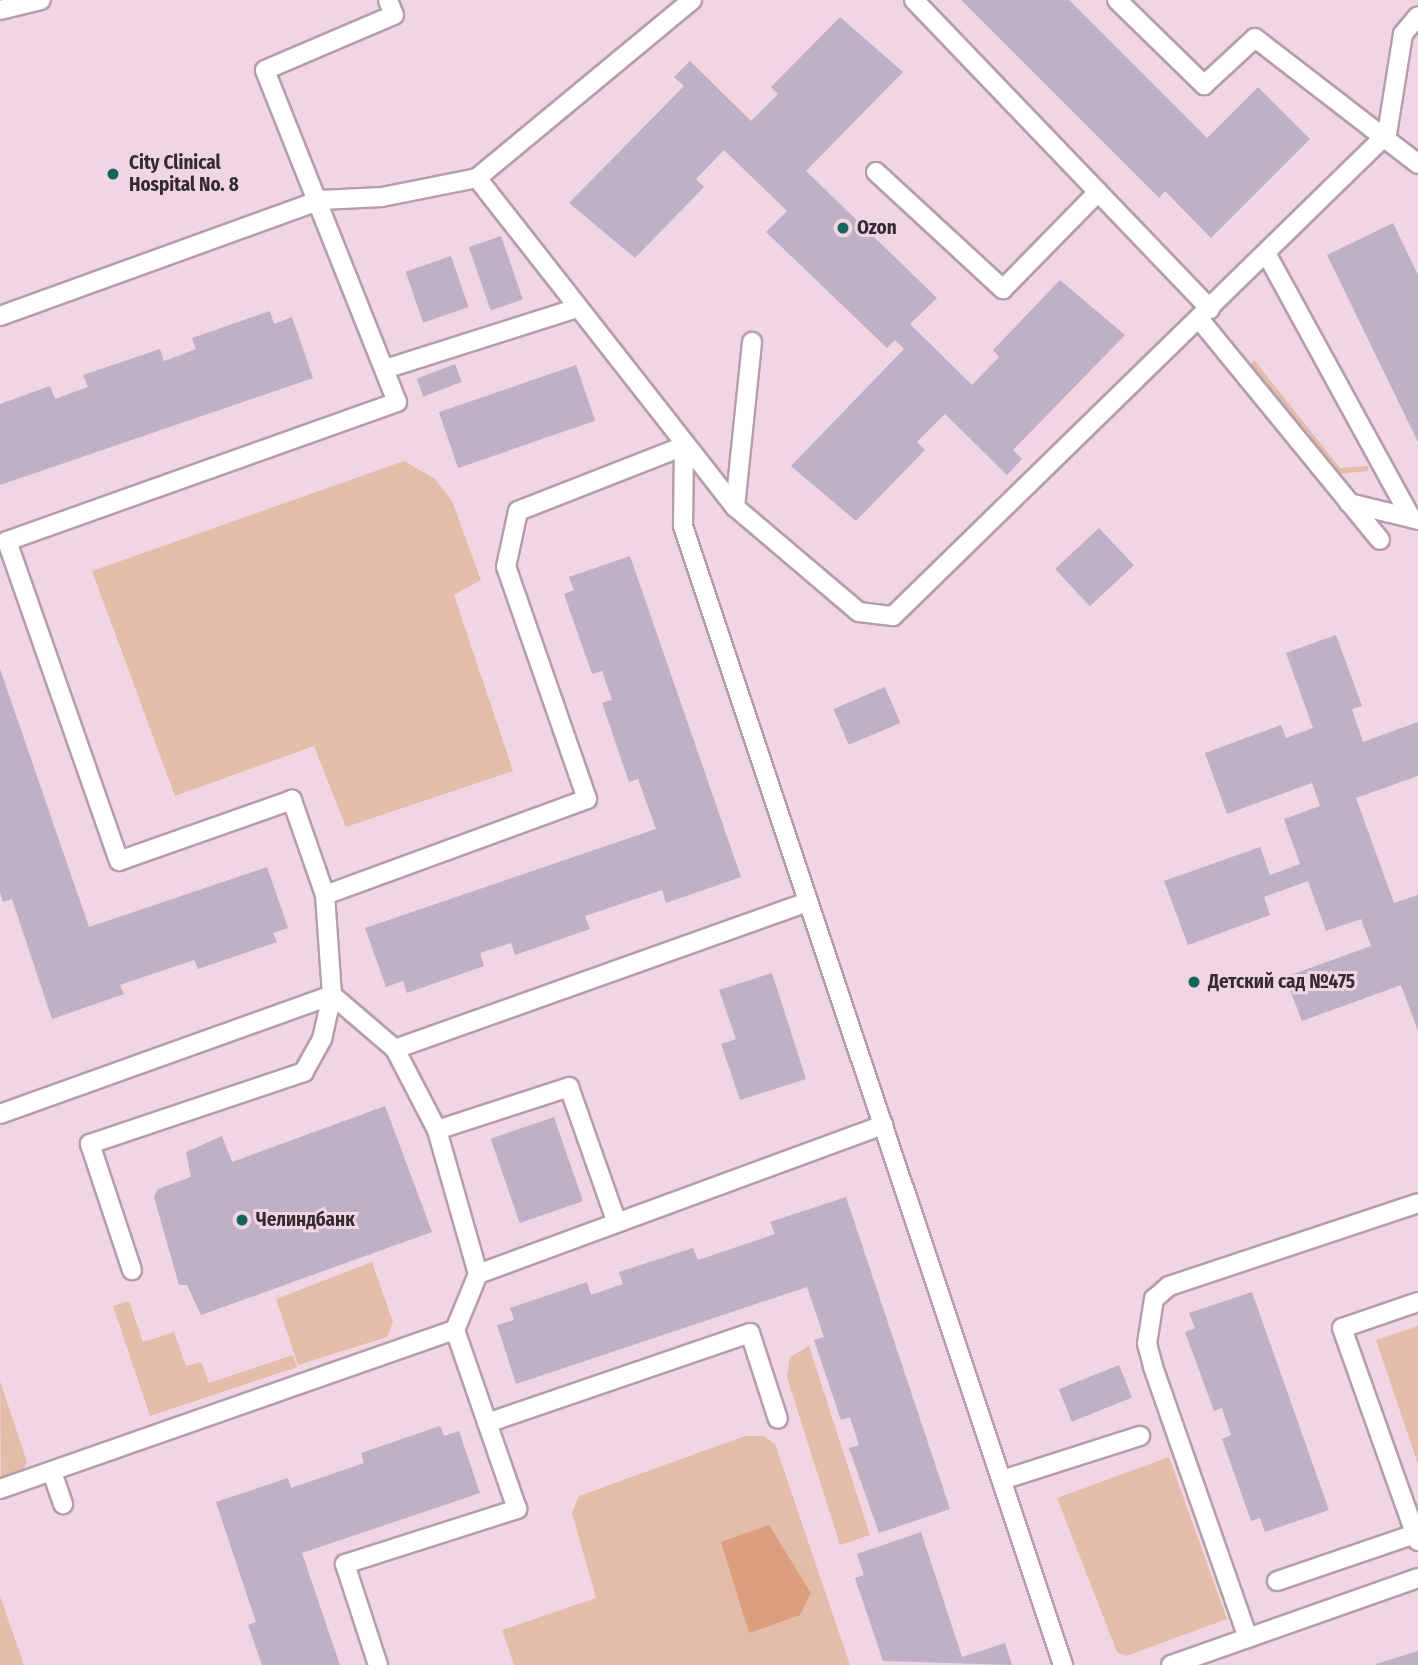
<!DOCTYPE html>
<html>
<head>
<meta charset="utf-8">
<style>
  body { margin:0 }
  #map { position:relative; width:1418px; height:1665px; overflow:hidden; background:#f0d5e3; font-family:"Fira Sans Condensed",sans-serif }
  div>[style] { position:absolute }
  .green>* { inset:0; background:#e4bdaa }
  .forest>* { inset:0; background:#db9e7f }
  .building>* { inset:0; background:#beb0c6; transform-origin:0 0 }
  .roads { filter:drop-shadow(2px 0 #b69dab) drop-shadow(-2px 0 #b69dab) drop-shadow(0 2px #b69dab) drop-shadow(0 -2px #b69dab) }
  .lane>* { height:18px; margin:-9px; padding:0 9px; transform-origin:9px; border-radius:9px; background:#fff }
  .dots>* { width:19px; height:19px; translate:-50% -50%; box-sizing:border-box; border:4px solid #f0d5e3; border-radius:50% }
  span { translate:-50% -50%; white-space:nowrap; text-align:center; line-height:1.15; -webkit-text-stroke:6px #f0d5e3; paint-order:stroke }
  .poi-label { font-size:19px; color:#342a2f; font-weight:700 }
  .left { translate:0 -50%; text-align:left }
</style>
</head>
<body>
<div id="map">
  <div class="green">
    <i style="clip-path:polygon(1254px 360px,1340px 468px,1368px 466px,1368px 471px,1338px 474px,1250px 364px)"></i>
    <i style="clip-path:polygon(404px 461px,435px 479px,452px 501px,481px 580px,454px 595px,513px 771px,346px 827px,314px 746px,175px 796px,92px 571px)"></i>
    <i style="clip-path:polygon(372px 1262px,393px 1322px,387px 1337px,298px 1365px,276px 1299px)"></i>
    <i style="clip-path:polygon(129px 1301px,143px 1342px,174px 1332px,186px 1366px,201px 1362px,209px 1383px,293px 1355px,297px 1367px,150px 1416px,113px 1306px)"></i>
    <i style="clip-path:polygon(1418px 1326px,1418px 1464px,1376px 1340px)"></i>
    <i style="clip-path:polygon(809px 1346px,870px 1535px,840px 1545px,787px 1377px,790px 1357px)"></i>
    <i style="clip-path:polygon(0 1381px,27px 1462px,21px 1474px,1px 1480px)"></i>
    <i style="clip-path:polygon(745px 1436px,763px 1436px,775px 1444px,850px 1665px,514px 1665px,502px 1630px,596px 1598px,572px 1513px,579px 1496px)"></i>
    <i style="clip-path:polygon(1169px 1457px,1227px 1619px,1126px 1656px,1117px 1652px,1057px 1498px)"></i>
    <i style="clip-path:polygon(0 1596px,24px 1665px,0 1665px)"></i>
  </div>
  <div class="forest">
    <i style="clip-path:polygon(769px 1525px,811px 1593px,800px 1615px,749px 1633px,721px 1542px)"></i>
  </div>
  <div class="building">
    <i style="clip-path:polygon(961px 0,1069px 0,1207px 138px,1258px 87px,1310px 139px,1211px 238px,1165px 191px,1159px 198px)"></i>
    <i style="clip-path:polygon(840px 17px,903px 72px,806px 171px,937px 298px,910px 324px,972px 385px,999px 357px,993px 350px,1060px 280px,1125px 335px,1013px 450px,1022px 459px,1007px 475px,945px 414px,917px 442px,925px 450px,856px 521px,791px 466px,904px 349px,895px 340px,887px 348px,766px 232px,787px 211px,724px 150px,696px 179px,704px 187px,635px 258px,569px 203px,684px 86px,674px 77px,690px 61px,751px 121px,778px 94px,771px 87px)"></i>
    <i style="clip-path:polygon(1393px 223px,1418px 275px,1418px 442px,1327px 255px)"></i>
    <i style="left:501px;top:236px;width:67px;height:34px;rotate:71deg"></i>
    <i style="left:451px;top:256px;width:54px;height:48px;rotate:71deg"></i>
    <i style="clip-path:polygon(270px 311px,274px 324px,292px 317px,313px 378px,0 485px,0 404px,50px 386px,55px 399px,88px 387px,83px 375px,160px 349px,164px 361px,196px 349px,192px 338px)"></i>
    <i style="left:455px;top:364px;width:19px;height:41px;rotate:69deg"></i>
    <i style="left:576px;top:365px;width:59px;height:145px;rotate:71deg"></i>
    <i style="left:1099px;top:528px;width:51px;height:60px;rotate:47deg"></i>
    <i style="clip-path:polygon(630px 556px,741px 877px,666px 903px,662px 890px,585px 916px,590px 929px,515px 955px,511px 943px,480px 953px,484px 966px,407px 993px,403px 981px,386px 987px,365px 928px,656px 829px,638px 779px,629px 782px,602px 703px,612px 700px,602px 671px,592px 674px,564px 594px,574px 590px,569px 577px)"></i>
    <i style="clip-path:polygon(1336px 635px,1362px 706px,1352px 709px,1363px 742px,1418px 722px,1418px 776px,1356px 798px,1394px 903px,1418px 895px,1418px 1031px,1401px 985px,1302px 1021px,1285px 977px,1371px 946px,1361px 919px,1326px 931px,1308px 881px,1264px 897px,1270px 915px,1188px 945px,1164px 881px,1260px 847px,1270px 875px,1300px 864px,1284px 819px,1320px 806px,1312px 783px,1227px 814px,1205px 753px,1281px 725px,1286px 738px,1313px 728px,1286px 653px)"></i>
    <i style="clip-path:polygon(0 669px,89px 927px,267px 867px,288px 928px,273px 933px,277px 942px,198px 969px,194px 960px,120px 985px,124px 994px,52px 1019px,12px 899px,3px 902px,0 892px)"></i>
    <i style="left:885px;top:687px;width:39px;height:56px;rotate:67deg"></i>
    <i style="clip-path:polygon(772px 973px,806px 1079px,740px 1100px,721px 1044px,736px 1039px,719px 990px)"></i>
    <i style="clip-path:polygon(385px 1106px,432px 1232px,201px 1315px,187px 1285px,179px 1285px,154px 1197px,158px 1189px,191px 1177px,186px 1152px,222px 1136px,232px 1162px)"></i>
    <i style="left:554px;top:1117px;width:89px;height:67px;rotate:71deg"></i>
    <i style="clip-path:polygon(846px 1197px,950px 1509px,879px 1533px,849px 1448px,859px 1445px,850px 1417px,841px 1420px,814px 1340px,824px 1337px,807px 1287px,516px 1384px,497px 1325px,514px 1320px,510px 1308px,587px 1282px,591px 1295px,623px 1284px,619px 1272px,693px 1248px,698px 1260px,775px 1234px,770px 1222px)"></i>
    <i style="clip-path:polygon(1252px 1292px,1329px 1510px,1265px 1532px,1260px 1518px,1251px 1521px,1222px 1439px,1231px 1435px,1222px 1408px,1214px 1411px,1185px 1332px,1195px 1328px,1189px 1313px)"></i>
    <i style="left:1119px;top:1365px;width:35px;height:65px;rotate:68deg"></i>
    <i style="clip-path:polygon(440px 1426px,444px 1436px,459px 1431px,480px 1493px,302px 1553px,340px 1665px,262px 1665px,248px 1625px,256px 1622px,216px 1502px,288px 1478px,291px 1488px,364px 1463px,361px 1453px)"></i>
    <i style="clip-path:polygon(921px 1532px,962px 1657px,1005px 1643px,1012px 1665px,883px 1661px,855px 1578px,864px 1575px,857px 1554px)"></i>
    <i style="clip-path:polygon(1418px 1651px,1418px 1665px,1376px 1665px,1376px 1664px)"></i>
  </div>
  <div class="roads">
    <div class="lane">
      <i style="left:914px;top:0;width:428px;rotate:46.2deg"></i>
      <i style="left:1117px;top:0;width:122px;rotate:44.3deg"></i>
      <i style="left:1204px;top:85px;width:69px;rotate:-42.7deg"></i>
      <i style="left:1255px;top:38px;width:206px;rotate:37.7deg"></i>
      <i style="left:0;top:10px;width:42px;rotate:-13.7deg"></i>
      <i style="left:876px;top:172px;width:173px;rotate:42.7deg"></i>
      <i style="left:1003px;top:289px;width:136px;rotate:-45.6deg"></i>
      <i style="left:477px;top:178px;width:418px;rotate:51.9deg"></i>
      <i style="left:735px;top:507px;width:162px;rotate:40.3deg"></i>
      <i style="left:859px;top:612px;width:34px;rotate:7deg"></i>
      <i style="left:893px;top:616px;width:690px;rotate:-44.3deg"></i>
      <i style="left:1387px;top:134px;width:101px;rotate:-80.9deg"></i>
      <i style="left:1403px;top:34px;width:23px;rotate:-50deg"></i>
      <i style="left:1266px;top:253px;width:302px;rotate:61.3deg"></i>
      <i style="left:1411px;top:518px;width:7px;rotate:16deg"></i>
      <i style="left:0;top:316px;width:341px;rotate:-19.9deg"></i>
      <i style="left:321px;top:200px;width:61px;rotate:-2.8deg"></i>
      <i style="left:382px;top:197px;width:97px;rotate:-11.3deg"></i>
      <i style="left:477px;top:178px;width:279px;rotate:-39.6deg"></i>
      <i style="left:1200px;top:320px;width:284px;rotate:50.7deg"></i>
      <i style="left:385px;top:369px;width:201px;rotate:-17.6deg"></i>
      <i style="left:1349px;top:503px;width:64px;rotate:13.6deg"></i>
      <i style="left:735px;top:507px;width:166px;rotate:-84.1deg"></i>
      <i style="left:325px;top:895px;width:279px;rotate:-20.1deg"></i>
      <i style="left:587px;top:799px;width:246px;rotate:-109.2deg"></i>
      <i style="left:506px;top:567px;width:57px;rotate:-77.9deg"></i>
      <i style="left:518px;top:511px;width:178px;rotate:-21.4deg"></i>
      <i style="left:684px;top:446px;width:80px;rotate:90.7deg"></i>
      <i style="left:683px;top:526px;width:1201px;rotate:71.55deg"></i>
      <i style="left:395px;top:1049px;width:438px;rotate:-19.6deg"></i>
      <i style="left:0;top:1114px;width:353px;rotate:-19.7deg"></i>
      <i style="left:332px;top:995px;width:45px;rotate:102.8deg"></i>
      <i style="left:322px;top:1039px;width:38px;rotate:119deg"></i>
      <i style="left:304px;top:1072px;width:226px;rotate:161.4deg"></i>
      <i style="left:90px;top:1144px;width:133px;rotate:71.6deg"></i>
      <i style="left:437px;top:1130px;width:139px;rotate:-18deg"></i>
      <i style="left:569px;top:1087px;width:144px;rotate:70.6deg"></i>
      <i style="left:478px;top:1274px;width:432px;rotate:-20.2deg"></i>
      <i style="left:1418px;top:1302px;width:80px;rotate:161.1deg"></i>
      <i style="left:1342px;top:1328px;width:226px;rotate:70.4deg"></i>
      <i style="left:487px;top:1423px;width:278px;rotate:-18.9deg"></i>
      <i style="left:750px;top:1333px;width:90px;rotate:72deg"></i>
      <i style="left:52px;top:1472px;width:34px;rotate:71deg"></i>
      <i style="left:1002px;top:1480px;width:145px;rotate:-17.7deg"></i>
      <i style="left:0;top:1489px;width:482px;rotate:-19.3deg"></i>
      <i style="left:1277px;top:1581px;width:146px;rotate:-18.8deg"></i>
      <i style="left:1248px;top:1638px;width:288px;rotate:-109.3deg"></i>
      <i style="left:1153px;top:1366px;width:23px;rotate:-105deg"></i>
      <i style="left:1147px;top:1344px;width:46px;rotate:-81.2deg"></i>
      <i style="left:1154px;top:1299px;width:20px;rotate:-41deg"></i>
      <i style="left:1169px;top:1286px;width:262px;rotate:-18.4deg"></i>
      <i style="left:378px;top:1665px;width:106px;rotate:-108.1deg"></i>
      <i style="left:345px;top:1564px;width:181px;rotate:-17.7deg"></i>
      <i style="left:517px;top:1509px;width:189px;rotate:-109.1deg"></i>
      <i style="left:455px;top:1330px;width:61px;rotate:-67.7deg"></i>
      <i style="left:478px;top:1274px;width:150px;rotate:-105.9deg"></i>
      <i style="left:437px;top:1130px;width:91px;rotate:-117.4deg"></i>
      <i style="left:395px;top:1049px;width:83px;rotate:-139.4deg"></i>
      <i style="left:332px;top:995px;width:100px;rotate:-94deg"></i>
      <i style="left:325px;top:895px;width:101px;rotate:-109.2deg"></i>
      <i style="left:292px;top:800px;width:183px;rotate:160.6deg"></i>
      <i style="left:119px;top:861px;width:339px;rotate:-109.3deg"></i>
      <i style="left:7px;top:541px;width:414px;rotate:-19.6deg"></i>
      <i style="left:397px;top:402px;width:357px;rotate:-111.7deg"></i>
      <i style="left:265px;top:70px;width:140px;rotate:-23.1deg"></i>
      <i style="left:394px;top:15px;width:16px;rotate:-112deg"></i>
      <i style="left:1171px;top:1665px;width:262px;rotate:-19.4deg"></i>
    </div>
  </div>
  <div class="dots">
    <i style="left:113px;top:174px;background:#16635d"></i>
    <i style="left:843px;top:228px;background:#16635d"></i>
    <i style="left:1194px;top:982px;background:#16635d"></i>
    <i style="left:242px;top:1220px;background:#16635d"></i>
  </div>
  <div class="poi-label">
    <span class="left" style="left:129px;top:174px">City Clinical<br>Hospital No. 8</span>
    <span class="left" style="left:857px;top:228px">Ozon</span>
    <span class="left" style="left:1208px;top:982px">Детский сад №475</span>
    <span class="left" style="left:256px;top:1220px">Челиндбанк</span>
  </div>
</div>
</body>
</html>
